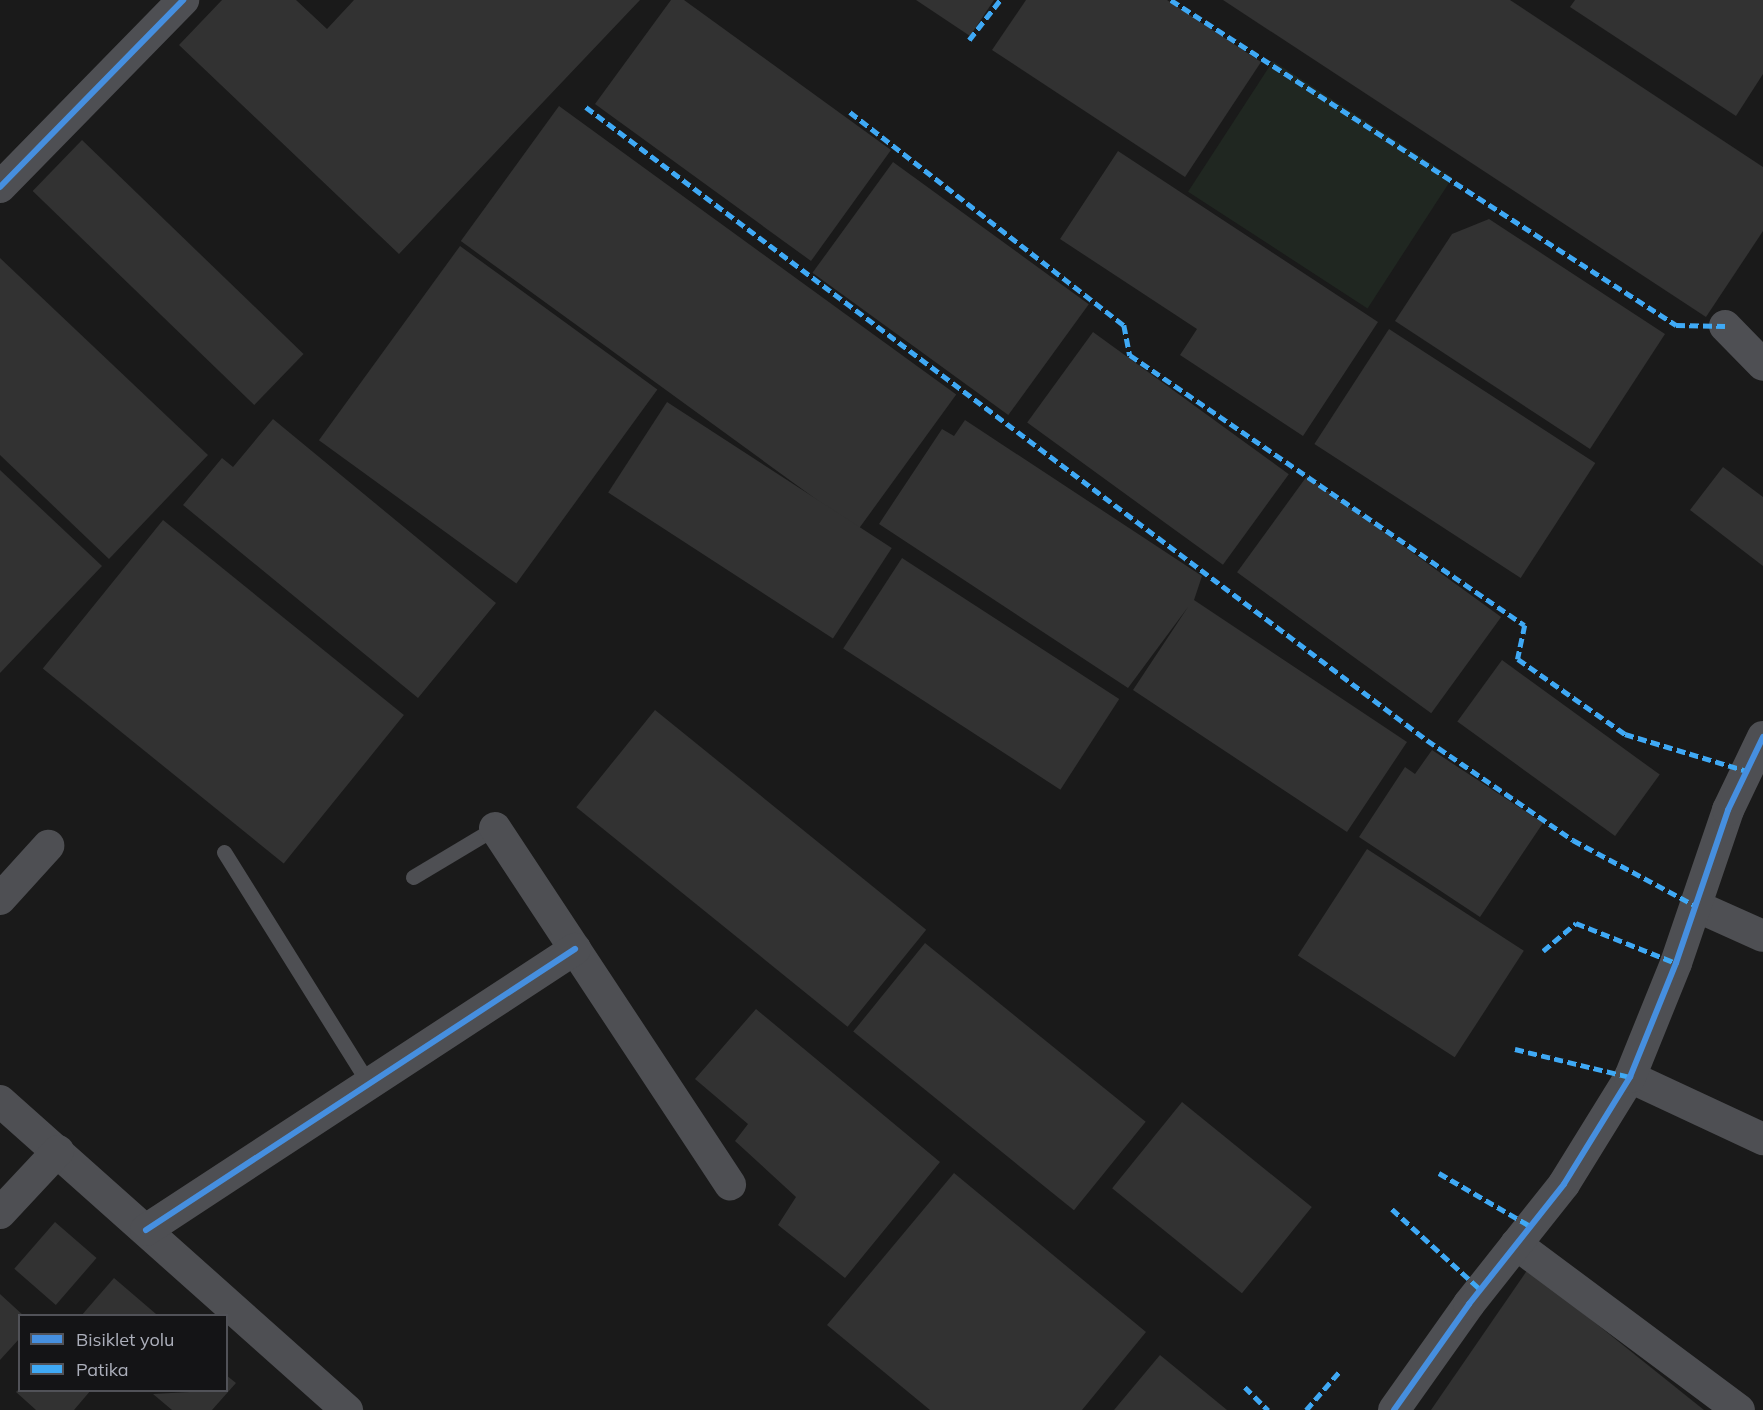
<!DOCTYPE html>
<html>
<head>
<meta charset="utf-8">
<style>
  body { margin:0 }
  #map { position:relative; width:1763px; height:1410px; overflow:hidden; background:#1a1a1a; font-family:Mulish,sans-serif }
  div>[style] { position:absolute }
  .green>* { inset:0; background:#202721; transform-origin:0 0 }
  .building>* { inset:0; background:#323232; transform-origin:0 0 }
  .service>* { height:15px; margin:-7.5px; padding:0 7.5px; transform-origin:7.5px; border-radius:7.5px; background:#4e4f53 }
  .minor>* { height:32px; margin:-16px; padding:0 16px; transform-origin:16px; border-radius:16px; background:#4e4f53 }
  .quiet>* { height:4.5px; margin-top:-2.25px; transform-origin:0; background:repeating-linear-gradient(90deg,#3fa9f5 0 9px,transparent 0 13.5px) }
  .cycleway>* { height:6px; margin:-3px; padding:0 3px; transform-origin:3px; border-radius:3px; background:#468fdf }
  span { translate:-50% -50%; white-space:nowrap; text-align:center; line-height:1.15; -webkit-text-stroke:6px #141416; paint-order:stroke }
  .legend { position:absolute; left:18px; top:1314px; width:210px; height:78px; box-sizing:border-box; background:#141416; border:2px solid #515258; margin:0; padding:8px 10px; list-style:none; font-size:18px; color:#acafbb }
  .legend li { display:flex; align-items:center; gap:12px; height:30px }
  .legend b { width:30px; border:2px solid #515258 }
</style>
</head>
<body>
<div id="map">
  <div class="green">
    <i style="left:1273px;top:61px;width:214px;height:156px;rotate:33deg"></i>
  </div>
  <div class="building">
    <i style="clip-path:polygon(222px 0,296px 0,327px 29px,354px 0,640px 0,399px 254px,179px 45px)"></i>
    <i style="clip-path:polygon(671px 0,684px 0,891px 150px,811px 261px,595px 104px)"></i>
    <i style="clip-path:polygon(916px 0,994px 0,970px 36px)"></i>
    <i style="clip-path:polygon(1026px 0,1167px 0,1261px 62px,1185px 177px,992px 50px)"></i>
    <i style="clip-path:polygon(1223px 0,1510px 0,1763px 167px,1763px 231px,1706px 317px)"></i>
    <i style="clip-path:polygon(1575px 0,1763px 0,1763px 74px,1736px 116px,1570px 7px)"></i>
    <i style="left:559px;top:106px;width:491px;height:167px;rotate:36deg"></i>
    <i style="left:82px;top:140px;width:308px;height:71px;rotate:44deg"></i>
    <i style="clip-path:polygon(1118px 151px,1378px 322px,1303px 436px,1180px 355px,1197px 329px,1060px 239px)"></i>
    <i style="left:893px;top:162px;width:242px;height:137px;rotate:36deg"></i>
    <i style="clip-path:polygon(1489px 219px,1665px 334px,1590px 449px,1395px 321px,1452px 234px)"></i>
    <i style="left:460px;top:246px;width:244px;height:240px;rotate:36deg"></i>
    <i style="clip-path:polygon(0 258px,208px 455px,109px 559px,0 455px)"></i>
    <i style="left:1389px;top:329px;width:246px;height:137px;rotate:33deg"></i>
    <i style="left:1093px;top:332px;width:242px;height:112px;rotate:36deg"></i>
    <i style="left:667px;top:402px;width:268px;height:108px;rotate:33deg"></i>
    <i style="clip-path:polygon(273px 419px,496px 603px,418px 698px,183px 505px,222px 458px,233px 467px)"></i>
    <i style="clip-path:polygon(965px 420px,1202px 576px,1194px 600px,1407px 742px,1347px 832px,1133px 690px,1188px 607px,1128px 688px,879px 524px,942px 429px,954px 436px)"></i>
    <i style="clip-path:polygon(1723px 467px,1763px 497px,1763px 566px,1690px 510px)"></i>
    <i style="clip-path:polygon(0 470px,102px 566px,0 673px)"></i>
    <i style="left:1307px;top:476px;width:240px;height:119px;rotate:36deg"></i>
    <i style="left:163px;top:520px;width:310px;height:191px;rotate:39deg"></i>
    <i style="left:902px;top:558px;width:259px;height:108px;rotate:33deg"></i>
    <i style="left:1502px;top:660px;width:195px;height:76px;rotate:36deg"></i>
    <i style="left:655px;top:710px;width:349px;height:125px;rotate:39deg"></i>
    <i style="clip-path:polygon(1432px 750px,1543px 823px,1480px 917px,1359px 837px,1405px 767px,1415px 774px)"></i>
    <i style="left:1367px;top:849px;width:187px;height:127px;rotate:33deg"></i>
    <i style="left:925px;top:943px;width:284px;height:114px;rotate:39deg"></i>
    <i style="clip-path:polygon(756px 1009px,940px 1162px,845px 1278px,778px 1225px,796px 1197px,735px 1141px,748px 1124px,695px 1079px)"></i>
    <i style="left:1182px;top:1102px;width:167px;height:111px;rotate:39deg"></i>
    <i style="clip-path:polygon(954px 1173px,1146px 1332px,1082px 1410px,930px 1410px,827px 1325px)"></i>
    <i style="left:55px;top:1222px;width:55px;height:62px;rotate:41deg"></i>
    <i style="clip-path:polygon(1528px 1269px,1704px 1410px,1431px 1410px)"></i>
    <i style="clip-path:polygon(114px 1278px,156px 1314px,154px 1316px,81px 1316px)"></i>
    <i style="clip-path:polygon(0 1294px,24px 1316px,20px 1316px,20px 1338px,0 1360px)"></i>
    <i style="clip-path:polygon(1160px 1355px,1227px 1410px,1114px 1410px)"></i>
    <i style="clip-path:polygon(226px 1375px,236px 1383px,212px 1410px,172px 1410px,153px 1394px,226px 1390px)"></i>
    <i style="clip-path:polygon(20px 1388px,20px 1390px,91px 1390px,74px 1410px,36px 1410px,16px 1392px)"></i>
  </div>
  <div class="service">
    <i style="left:224px;top:852px;width:274px;rotate:58deg"></i>
    <i style="left:413px;top:877px;width:96px;rotate:-30.9deg"></i>
  </div>
  <div class="minor">
    <i style="left:0;top:187px;width:262px;rotate:-45.6deg"></i>
    <i style="left:1725px;top:326px;width:54px;rotate:45.7deg"></i>
    <i style="left:495px;top:828px;width:427px;rotate:56.6deg"></i>
    <i style="left:0;top:899px;width:72px;rotate:-47.8deg"></i>
    <i style="left:1696px;top:906px;width:73px;rotate:24.1deg"></i>
    <i style="left:1630px;top:1077px;width:147px;rotate:25deg"></i>
    <i style="left:0;top:1101px;width:465px;rotate:41.7deg"></i>
    <i style="left:0;top:1213px;width:85px;rotate:-46.9deg"></i>
    <i style="left:146px;top:1230px;width:513px;rotate:-33.23deg"></i>
    <i style="left:1516px;top:1244px;width:278px;rotate:36.7deg"></i>
    <i style="left:1394px;top:1410px;width:130px;rotate:-54.7deg"></i>
    <i style="left:1469px;top:1304px;width:153px;rotate:-51.6deg"></i>
    <i style="left:1564px;top:1184px;width:126px;rotate:-58.3deg"></i>
    <i style="left:1630px;top:1077px;width:123px;rotate:-68deg"></i>
    <i style="left:1676px;top:963px;width:162px;rotate:-71.2deg"></i>
    <i style="left:1728px;top:810px;width:81px;rotate:-64.4deg"></i>
  </div>
  <div class="quiet">
    <i style="left:1171px;top:0;width:601px;rotate:32.76deg"></i>
    <i style="left:1676px;top:325px;width:49px;rotate:1.2deg"></i>
    <i style="left:969px;top:40px;width:51px;rotate:-52.2deg"></i>
    <i style="left:586px;top:107px;width:1053px;rotate:36.97deg"></i>
    <i style="left:1427px;top:740px;width:177px;rotate:34.4deg"></i>
    <i style="left:1573px;top:840px;width:140px;rotate:28.2deg"></i>
    <i style="left:850px;top:112px;width:347px;rotate:37.9deg"></i>
    <i style="left:1124px;top:325px;width:31px;rotate:79deg"></i>
    <i style="left:1130px;top:355px;width:478px;rotate:34.4deg"></i>
    <i style="left:1525px;top:625px;width:35px;rotate:102deg"></i>
    <i style="left:1518px;top:659px;width:131px;rotate:35deg"></i>
    <i style="left:1625px;top:734px;width:127px;rotate:16.9deg"></i>
    <i style="left:1543px;top:951px;width:43px;rotate:-40.3deg"></i>
    <i style="left:1576px;top:923px;width:108px;rotate:21.8deg"></i>
    <i style="left:1515px;top:1049px;width:118px;rotate:13.7deg"></i>
    <i style="left:1439px;top:1173px;width:105px;rotate:30.2deg"></i>
    <i style="left:1392px;top:1209px;width:119px;rotate:42.3deg"></i>
    <i style="left:1245px;top:1387px;width:33px;rotate:45deg"></i>
    <i style="left:1306px;top:1410px;width:50px;rotate:-49deg"></i>
  </div>
  <div class="cycleway">
    <i style="left:0;top:187px;width:262px;rotate:-45.6deg"></i>
    <i style="left:146px;top:1230px;width:513px;rotate:-33.23deg"></i>
    <i style="left:1394px;top:1410px;width:130px;rotate:-54.7deg"></i>
    <i style="left:1469px;top:1304px;width:153px;rotate:-51.6deg"></i>
    <i style="left:1564px;top:1184px;width:126px;rotate:-58.3deg"></i>
    <i style="left:1630px;top:1077px;width:123px;rotate:-68deg"></i>
    <i style="left:1676px;top:963px;width:162px;rotate:-71.2deg"></i>
    <i style="left:1728px;top:810px;width:81px;rotate:-64.4deg"></i>
  </div>
  <ul class="legend">
  <li><b style="height:8px;background:#468fdf"></b>Bisiklet yolu</li>
  <li><b style="height:8px;background:#3fa9f5"></b>Patika</li>
  </ul>
</div>
</body>
</html>
